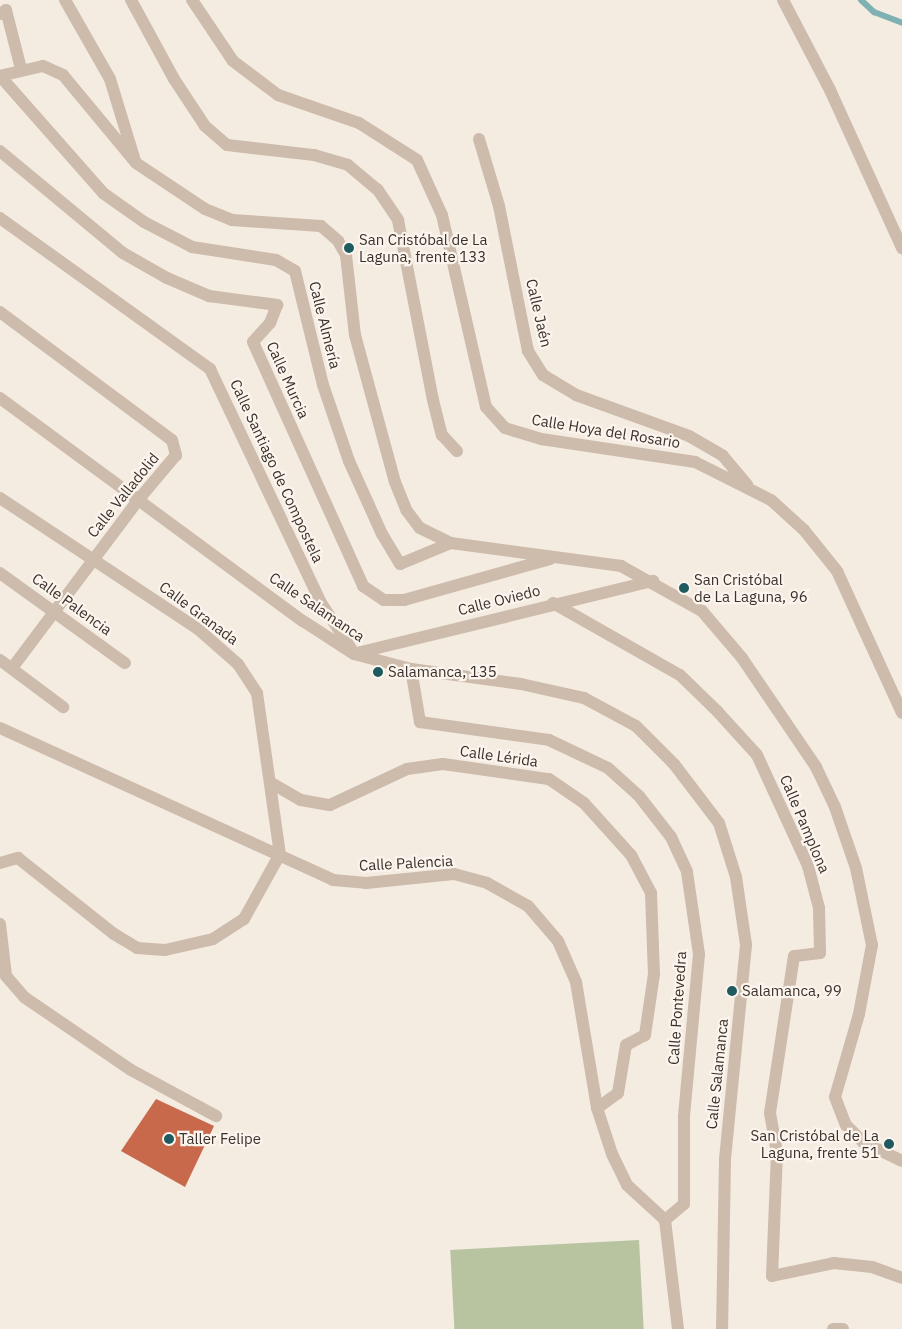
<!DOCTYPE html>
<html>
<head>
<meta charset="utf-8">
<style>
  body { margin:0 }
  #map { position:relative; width:902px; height:1329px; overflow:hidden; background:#f4ebe1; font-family:"IBM Plex Sans",sans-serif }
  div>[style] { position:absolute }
  .green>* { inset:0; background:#b8c4a0; transform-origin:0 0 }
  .stream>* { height:6px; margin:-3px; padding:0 3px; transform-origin:3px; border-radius:3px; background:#7fb0b2 }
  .building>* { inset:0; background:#c8694b }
  .minor>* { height:12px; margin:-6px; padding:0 6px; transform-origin:6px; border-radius:6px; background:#cdbbac }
  .dots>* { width:14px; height:14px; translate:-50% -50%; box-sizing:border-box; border:2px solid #fbf5ee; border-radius:50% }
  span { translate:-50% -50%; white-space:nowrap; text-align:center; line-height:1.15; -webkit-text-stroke:4.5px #fbf5ee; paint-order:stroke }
  .poi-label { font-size:15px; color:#3b302b }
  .left { translate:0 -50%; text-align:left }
  .right { translate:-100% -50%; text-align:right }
  .street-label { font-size:15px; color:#3b302b }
</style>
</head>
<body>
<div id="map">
  <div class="green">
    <i style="left:639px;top:1240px;width:89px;height:189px;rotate:87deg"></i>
  </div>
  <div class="stream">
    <i style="left:861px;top:0;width:18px;rotate:43deg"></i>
    <i style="left:874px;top:12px;width:30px;rotate:21deg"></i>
  </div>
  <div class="building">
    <i style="clip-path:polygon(156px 1099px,214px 1126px,185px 1187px,121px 1151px)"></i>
  </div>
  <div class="minor">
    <i style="left:65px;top:0;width:91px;rotate:60.3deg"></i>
    <i style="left:110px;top:79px;width:86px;rotate:73deg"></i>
    <i style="left:131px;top:0;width:90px;rotate:61.4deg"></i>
    <i style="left:174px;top:79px;width:56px;rotate:56.6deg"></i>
    <i style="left:205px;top:126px;width:29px;rotate:41deg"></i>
    <i style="left:227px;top:145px;width:88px;rotate:6.6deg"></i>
    <i style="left:314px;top:155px;width:35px;rotate:16deg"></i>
    <i style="left:348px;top:165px;width:39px;rotate:40deg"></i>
    <i style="left:378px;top:190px;width:36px;rotate:56deg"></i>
    <i style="left:398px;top:220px;width:183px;rotate:79deg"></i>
    <i style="left:433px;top:400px;width:36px;rotate:76deg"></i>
    <i style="left:442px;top:435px;width:22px;rotate:47deg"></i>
    <i style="left:192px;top:0;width:73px;rotate:56.1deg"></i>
    <i style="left:233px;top:61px;width:56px;rotate:37.1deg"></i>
    <i style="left:278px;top:95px;width:86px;rotate:19.1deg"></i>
    <i style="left:359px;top:123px;width:69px;rotate:32.5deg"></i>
    <i style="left:417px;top:160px;width:60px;rotate:65.6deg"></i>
    <i style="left:442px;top:215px;width:197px;rotate:77.1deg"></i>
    <i style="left:486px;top:407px;width:28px;rotate:48deg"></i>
    <i style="left:505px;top:428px;width:38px;rotate:17deg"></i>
    <i style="left:541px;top:439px;width:156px;rotate:8.5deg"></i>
    <i style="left:695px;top:462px;width:85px;rotate:26.6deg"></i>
    <i style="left:771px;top:500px;width:45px;rotate:42.3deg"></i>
    <i style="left:804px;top:530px;width:53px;rotate:51.2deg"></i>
    <i style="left:837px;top:571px;width:156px;rotate:65.4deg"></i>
    <i style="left:783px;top:0;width:102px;rotate:62.4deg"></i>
    <i style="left:830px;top:90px;width:174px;rotate:65.5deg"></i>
    <i style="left:0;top:14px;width:7px;rotate:-34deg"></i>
    <i style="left:6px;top:10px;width:61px;rotate:75.7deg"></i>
    <i style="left:0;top:76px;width:44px;rotate:-13.1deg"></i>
    <i style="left:43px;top:66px;width:22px;rotate:24deg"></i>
    <i style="left:63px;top:75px;width:114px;rotate:50.3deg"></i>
    <i style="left:136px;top:163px;width:83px;rotate:33.7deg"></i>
    <i style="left:205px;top:209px;width:29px;rotate:22deg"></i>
    <i style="left:232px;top:220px;width:89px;rotate:3.9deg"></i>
    <i style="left:321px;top:226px;width:23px;rotate:41deg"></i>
    <i style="left:338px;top:241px;width:16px;rotate:60deg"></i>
    <i style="left:346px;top:255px;width:81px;rotate:83.6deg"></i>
    <i style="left:355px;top:335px;width:152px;rotate:74.8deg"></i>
    <i style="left:395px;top:482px;width:31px;rotate:68deg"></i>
    <i style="left:407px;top:511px;width:21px;rotate:53deg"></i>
    <i style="left:420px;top:528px;width:34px;rotate:26deg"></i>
    <i style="left:451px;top:543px;width:172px;rotate:7.7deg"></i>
    <i style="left:621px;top:566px;width:93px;rotate:29.1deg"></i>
    <i style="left:702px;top:611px;width:62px;rotate:49.6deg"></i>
    <i style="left:742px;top:658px;width:132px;rotate:55.8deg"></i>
    <i style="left:816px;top:767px;width:44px;rotate:64.6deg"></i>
    <i style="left:835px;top:807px;width:65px;rotate:71deg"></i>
    <i style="left:856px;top:868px;width:79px;rotate:78.3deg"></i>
    <i style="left:872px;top:945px;width:70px;rotate:100.7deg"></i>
    <i style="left:859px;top:1014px;width:86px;rotate:106.1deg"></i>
    <i style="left:835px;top:1097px;width:30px;rotate:69deg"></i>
    <i style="left:846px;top:1125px;width:24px;rotate:45deg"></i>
    <i style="left:863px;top:1142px;width:43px;rotate:26deg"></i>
    <i style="left:0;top:76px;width:156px;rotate:48.6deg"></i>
    <i style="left:103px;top:193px;width:50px;rotate:35.3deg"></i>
    <i style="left:144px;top:222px;width:54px;rotate:27.5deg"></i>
    <i style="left:192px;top:247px;width:85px;rotate:8.8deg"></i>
    <i style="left:276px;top:260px;width:22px;rotate:30deg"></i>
    <i style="left:295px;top:271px;width:117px;rotate:76.2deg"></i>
    <i style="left:323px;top:385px;width:80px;rotate:71.1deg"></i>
    <i style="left:349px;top:461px;width:80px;rotate:65.7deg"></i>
    <i style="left:382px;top:534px;width:35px;rotate:59deg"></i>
    <i style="left:400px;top:564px;width:55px;rotate:-22.4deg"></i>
    <i style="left:479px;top:139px;width:70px;rotate:73.4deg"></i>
    <i style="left:499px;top:206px;width:148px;rotate:78.7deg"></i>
    <i style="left:528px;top:351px;width:28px;rotate:58deg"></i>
    <i style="left:543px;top:375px;width:39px;rotate:31deg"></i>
    <i style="left:576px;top:395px;width:120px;rotate:19.9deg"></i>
    <i style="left:689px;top:436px;width:39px;rotate:30deg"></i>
    <i style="left:723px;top:456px;width:38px;rotate:50deg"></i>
    <i style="left:0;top:151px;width:160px;rotate:39.7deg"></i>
    <i style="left:123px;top:253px;width:51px;rotate:29.6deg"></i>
    <i style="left:167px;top:278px;width:46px;rotate:23.2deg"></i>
    <i style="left:209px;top:296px;width:69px;rotate:7.5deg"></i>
    <i style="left:277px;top:305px;width:19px;rotate:111deg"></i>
    <i style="left:270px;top:323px;width:25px;rotate:132deg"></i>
    <i style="left:253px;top:342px;width:268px;rotate:65.7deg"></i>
    <i style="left:363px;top:586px;width:25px;rotate:34deg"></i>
    <i style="left:384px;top:600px;width:20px"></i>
    <i style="left:404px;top:600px;width:152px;rotate:-15.7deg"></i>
    <i style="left:0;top:218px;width:259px;rotate:35.7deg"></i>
    <i style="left:210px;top:369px;width:259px;rotate:64.6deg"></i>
    <i style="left:321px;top:603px;width:56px;rotate:56.6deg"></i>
    <i style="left:0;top:312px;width:214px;rotate:36.7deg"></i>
    <i style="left:172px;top:440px;width:16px;rotate:75deg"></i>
    <i style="left:176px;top:455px;width:57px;rotate:130.1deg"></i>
    <i style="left:139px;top:499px;width:211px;rotate:126.9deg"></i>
    <i style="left:0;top:398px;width:376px;rotate:36.4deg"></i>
    <i style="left:303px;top:621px;width:61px;rotate:32.9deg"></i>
    <i style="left:354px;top:654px;width:59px;rotate:14.7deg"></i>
    <i style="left:411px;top:669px;width:111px;rotate:7.8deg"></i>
    <i style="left:521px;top:684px;width:65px;rotate:12.5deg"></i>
    <i style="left:584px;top:698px;width:59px;rotate:28.3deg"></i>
    <i style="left:636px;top:726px;width:54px;rotate:45deg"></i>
    <i style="left:674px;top:764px;width:74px;rotate:52.7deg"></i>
    <i style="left:719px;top:823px;width:57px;rotate:72.5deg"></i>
    <i style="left:736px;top:877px;width:69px;rotate:81.6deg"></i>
    <i style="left:746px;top:945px;width:216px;rotate:95.6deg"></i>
    <i style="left:725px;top:1160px;width:169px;rotate:91deg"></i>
    <i style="left:0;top:498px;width:237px;rotate:33.5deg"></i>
    <i style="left:198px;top:629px;width:53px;rotate:41.2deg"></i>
    <i style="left:238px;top:664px;width:35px;rotate:57deg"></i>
    <i style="left:257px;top:693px;width:163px;rotate:81.9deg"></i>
    <i style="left:0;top:573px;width:154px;rotate:35.8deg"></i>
    <i style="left:553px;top:603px;width:146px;rotate:29.6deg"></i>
    <i style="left:680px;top:675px;width:52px;rotate:44.2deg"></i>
    <i style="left:717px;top:711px;width:59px;rotate:47.7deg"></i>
    <i style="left:757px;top:755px;width:122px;rotate:65.3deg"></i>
    <i style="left:808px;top:866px;width:43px;rotate:75.3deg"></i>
    <i style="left:819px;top:908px;width:45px;rotate:88.7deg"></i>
    <i style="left:820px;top:953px;width:26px;rotate:173deg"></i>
    <i style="left:794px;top:956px;width:159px;rotate:98.7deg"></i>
    <i style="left:770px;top:1113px;width:40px;rotate:80deg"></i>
    <i style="left:777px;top:1152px;width:124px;rotate:92.3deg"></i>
    <i style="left:772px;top:1276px;width:63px;rotate:-11.8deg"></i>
    <i style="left:834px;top:1263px;width:38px;rotate:6deg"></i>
    <i style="left:872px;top:1267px;width:32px;rotate:20deg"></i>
    <i style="left:357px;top:653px;width:305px;rotate:-13.7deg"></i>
    <i style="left:0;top:660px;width:79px;rotate:36.7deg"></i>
    <i style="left:411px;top:669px;width:54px;rotate:80.4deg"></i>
    <i style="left:420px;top:722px;width:130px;rotate:7.9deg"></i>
    <i style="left:549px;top:740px;width:65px;rotate:25.4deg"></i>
    <i style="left:608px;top:768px;width:42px;rotate:42.1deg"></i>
    <i style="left:639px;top:796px;width:52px;rotate:52deg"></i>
    <i style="left:671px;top:837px;width:38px;rotate:65deg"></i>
    <i style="left:687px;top:872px;width:83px;rotate:81.7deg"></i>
    <i style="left:699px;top:954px;width:164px;rotate:95.3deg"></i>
    <i style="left:684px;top:1117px;width:87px;rotate:90deg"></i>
    <i style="left:684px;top:1204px;width:25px;rotate:140deg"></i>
    <i style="left:0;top:728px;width:366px;rotate:24.5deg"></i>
    <i style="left:333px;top:880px;width:33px;rotate:5deg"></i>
    <i style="left:366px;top:883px;width:88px;rotate:-5.8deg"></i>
    <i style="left:454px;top:874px;width:34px;rotate:15deg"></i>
    <i style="left:487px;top:883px;width:47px;rotate:29.3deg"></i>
    <i style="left:528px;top:906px;width:46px;rotate:49.4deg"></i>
    <i style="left:558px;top:941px;width:45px;rotate:66.3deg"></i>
    <i style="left:576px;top:982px;width:128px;rotate:80.5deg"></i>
    <i style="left:597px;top:1108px;width:48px;rotate:71.9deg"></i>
    <i style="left:612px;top:1154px;width:34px;rotate:64deg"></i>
    <i style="left:627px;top:1185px;width:52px;rotate:42.6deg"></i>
    <i style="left:665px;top:1220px;width:110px;rotate:83.2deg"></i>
    <i style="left:273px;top:784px;width:32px;rotate:30deg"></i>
    <i style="left:301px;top:800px;width:29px;rotate:10deg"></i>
    <i style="left:330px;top:805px;width:85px;rotate:-25.1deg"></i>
    <i style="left:407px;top:769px;width:36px;rotate:-8deg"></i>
    <i style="left:443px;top:764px;width:107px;rotate:8.1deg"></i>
    <i style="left:549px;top:779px;width:42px;rotate:34.4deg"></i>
    <i style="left:584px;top:803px;width:70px;rotate:47.9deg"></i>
    <i style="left:631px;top:855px;width:43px;rotate:62.2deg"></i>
    <i style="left:651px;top:893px;width:81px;rotate:87.9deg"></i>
    <i style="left:654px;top:974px;width:62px;rotate:98.4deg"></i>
    <i style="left:645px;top:1035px;width:21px;rotate:152deg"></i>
    <i style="left:626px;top:1045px;width:49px;rotate:99.5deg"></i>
    <i style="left:618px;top:1093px;width:26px;rotate:144deg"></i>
    <i style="left:0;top:863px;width:19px;rotate:-16deg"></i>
    <i style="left:18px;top:858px;width:122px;rotate:38.4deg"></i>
    <i style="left:114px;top:934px;width:27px;rotate:31deg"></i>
    <i style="left:137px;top:948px;width:28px;rotate:4deg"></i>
    <i style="left:165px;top:950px;width:49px;rotate:-12.9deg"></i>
    <i style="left:213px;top:939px;width:37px;rotate:-33deg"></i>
    <i style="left:244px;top:919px;width:74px;rotate:-61deg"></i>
    <i style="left:0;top:924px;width:52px;rotate:83.4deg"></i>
    <i style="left:6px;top:976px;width:28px;rotate:49deg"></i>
    <i style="left:24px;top:997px;width:130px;rotate:34.3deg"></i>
    <i style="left:131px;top:1070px;width:97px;rotate:28.4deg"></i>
    <i style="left:833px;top:1329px;width:10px"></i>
  </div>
  <div class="dots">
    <i style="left:349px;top:248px;background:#1f5a5e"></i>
    <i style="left:684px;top:588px;background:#1f5a5e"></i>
    <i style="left:378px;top:672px;background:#1f5a5e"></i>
    <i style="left:732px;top:991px;background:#1f5a5e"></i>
    <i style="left:169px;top:1139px;background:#1f5a5e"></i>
    <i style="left:889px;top:1144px;background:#1f5a5e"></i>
  </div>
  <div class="poi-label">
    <span class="left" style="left:359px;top:248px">San Cristóbal de La<br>Laguna, frente 133</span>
    <span class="left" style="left:694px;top:588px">San Cristóbal<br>de La Laguna, 96</span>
    <span class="left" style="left:388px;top:672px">Salamanca, 135</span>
    <span class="left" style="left:742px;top:991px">Salamanca, 99</span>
    <span class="right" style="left:879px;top:1144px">San Cristóbal de La<br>Laguna, frente 51</span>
    <span class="left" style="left:179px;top:1139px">Taller Felipe</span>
  </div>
  <div class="street-label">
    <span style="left:539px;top:313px;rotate:77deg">Calle Jaén</span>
    <span style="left:325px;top:325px;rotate:76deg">Calle Almería</span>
    <span style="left:288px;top:380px;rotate:66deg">Calle Murcia</span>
    <span style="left:606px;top:431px;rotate:9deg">Calle Hoya del Rosario</span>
    <span style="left:277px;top:471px;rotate:65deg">Calle Santiago de Compostela</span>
    <span style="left:123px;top:495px;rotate:-51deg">Calle Valladolid</span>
    <span style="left:499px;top:600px;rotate:-14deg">Calle Oviedo</span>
    <span style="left:72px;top:604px;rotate:36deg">Calle Palencia</span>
    <span style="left:317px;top:607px;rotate:34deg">Calle Salamanca</span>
    <span style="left:199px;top:613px;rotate:37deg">Calle Granada</span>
    <span style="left:499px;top:756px;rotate:8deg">Calle Lérida</span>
    <span style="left:805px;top:824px;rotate:67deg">Calle Pamplona</span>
    <span style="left:406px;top:863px;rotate:-3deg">Calle Palencia</span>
    <span style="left:677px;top:1008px;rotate:-86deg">Calle Pontevedra</span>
    <span style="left:717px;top:1074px;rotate:-84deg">Calle Salamanca</span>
  </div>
</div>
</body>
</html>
